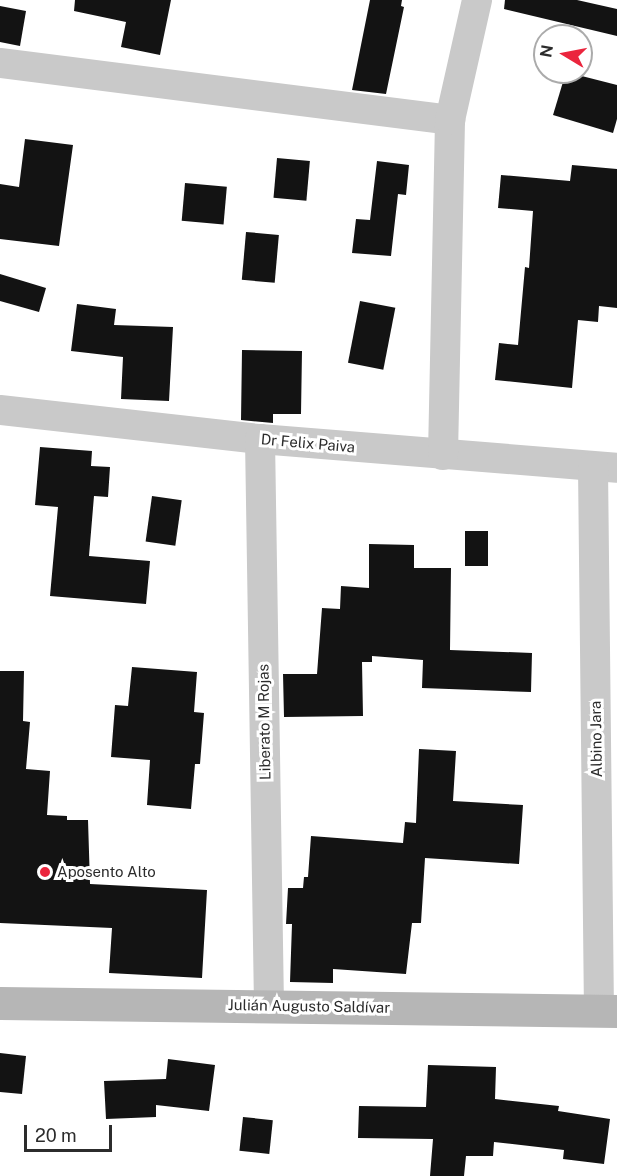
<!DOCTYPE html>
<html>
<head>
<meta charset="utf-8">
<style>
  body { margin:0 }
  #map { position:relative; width:617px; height:1176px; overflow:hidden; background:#fff; font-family:"Public Sans",sans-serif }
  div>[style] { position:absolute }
  .building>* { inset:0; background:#131313; transform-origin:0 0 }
  .street>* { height:30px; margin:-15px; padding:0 15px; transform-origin:15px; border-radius:15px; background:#c9c9c9 }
  .secondary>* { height:33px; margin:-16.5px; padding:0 16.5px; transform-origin:16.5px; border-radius:16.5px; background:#b6b6b6 }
  .dots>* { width:16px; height:16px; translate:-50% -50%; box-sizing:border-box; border:3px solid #fff; border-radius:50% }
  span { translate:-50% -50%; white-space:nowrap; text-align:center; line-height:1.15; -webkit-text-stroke:6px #fff; paint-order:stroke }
  .street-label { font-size:15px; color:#2c2c2c }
  .poi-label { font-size:15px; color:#2c2c2c }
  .left { translate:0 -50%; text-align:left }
  .north { position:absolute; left:533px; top:24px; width:60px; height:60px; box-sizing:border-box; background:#fff; border:2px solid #ababab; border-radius:50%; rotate:280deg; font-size:16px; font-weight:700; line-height:24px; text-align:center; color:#2c2c2c }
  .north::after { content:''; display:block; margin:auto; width:21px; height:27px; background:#eb253d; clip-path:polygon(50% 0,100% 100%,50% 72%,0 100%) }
  .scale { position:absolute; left:24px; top:1125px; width:88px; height:27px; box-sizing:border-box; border:3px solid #2c2c2c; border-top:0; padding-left:8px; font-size:18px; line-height:21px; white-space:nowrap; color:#2c2c2c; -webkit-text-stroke:4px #fff; paint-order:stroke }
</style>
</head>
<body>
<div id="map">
  <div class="building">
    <i style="clip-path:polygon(75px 0,171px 0,160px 55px,121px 47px,126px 22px,74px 11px)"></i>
    <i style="clip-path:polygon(370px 0,402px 0,401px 6px,404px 7px,386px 94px,352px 90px)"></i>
    <i style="clip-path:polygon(505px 0,577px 0,617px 9px,617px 36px,504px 9px)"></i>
    <i style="clip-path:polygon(0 6px,26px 11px,20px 46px,0 42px)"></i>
    <i style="clip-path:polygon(566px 72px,617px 85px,617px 119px,613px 133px,553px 115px)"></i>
    <i style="clip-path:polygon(25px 139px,73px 145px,59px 246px,0 239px,0 184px,19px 187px)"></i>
    <i style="left:277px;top:158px;width:33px;height:40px;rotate:5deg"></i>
    <i style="clip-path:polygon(377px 161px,409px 165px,406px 195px,398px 194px,391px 256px,352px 253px,356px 219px,370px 220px)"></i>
    <i style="clip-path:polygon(572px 165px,617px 169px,617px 308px,599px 306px,598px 322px,578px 320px,572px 388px,495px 380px,499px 343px,518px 345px,525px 267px,529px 268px,533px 211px,498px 208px,501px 175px,570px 181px)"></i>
    <i style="left:185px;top:183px;width:42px;height:38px;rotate:5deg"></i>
    <i style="left:246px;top:232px;width:33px;height:48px;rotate:5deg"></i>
    <i style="clip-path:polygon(0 274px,46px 288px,39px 312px,0 301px)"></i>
    <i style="left:360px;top:301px;width:36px;height:63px;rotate:11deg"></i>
    <i style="clip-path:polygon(77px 304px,116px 309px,114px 325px,173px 327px,169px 401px,121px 399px,123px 357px,71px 351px)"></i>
    <i style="clip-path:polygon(242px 350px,302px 351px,301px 414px,273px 414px,273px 423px,241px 420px)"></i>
    <i style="clip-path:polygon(40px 447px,92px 451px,91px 466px,110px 467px,108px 497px,94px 496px,89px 556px,150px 561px,146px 604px,50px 596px,58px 507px,35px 505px)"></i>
    <i style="left:152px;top:496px;width:30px;height:46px;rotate:8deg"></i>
    <i style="left:465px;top:531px;width:23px;height:35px"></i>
    <i style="clip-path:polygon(369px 544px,414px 545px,414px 568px,451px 568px,450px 650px,532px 653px,531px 692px,422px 688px,423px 660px,372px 656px,372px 662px,362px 662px,363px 716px,284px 717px,283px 674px,317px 674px,322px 608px,340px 609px,341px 586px,369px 588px)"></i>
    <i style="clip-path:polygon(132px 667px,197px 672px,194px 712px,204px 713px,200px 764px,195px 764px,191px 809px,147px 805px,150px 760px,111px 757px,115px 705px,128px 706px)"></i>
    <i style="clip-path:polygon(0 671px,24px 671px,23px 721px,30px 722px,26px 769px,50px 771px,47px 815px,67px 816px,67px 820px,88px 820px,90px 884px,207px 890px,202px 978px,109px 973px,112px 928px,0 923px)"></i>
    <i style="clip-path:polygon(419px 749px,456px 751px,453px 801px,523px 805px,519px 864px,425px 858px,421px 923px,412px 923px,406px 974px,333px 969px,333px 983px,290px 982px,292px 924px,286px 924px,288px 888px,303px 888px,304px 877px,308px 877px,311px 836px,403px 843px,405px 822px,416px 823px)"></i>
    <i style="clip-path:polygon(0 1053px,26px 1056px,22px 1094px,0 1092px)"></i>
    <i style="clip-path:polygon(168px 1059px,215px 1065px,209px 1111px,156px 1105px,156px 1117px,106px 1119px,104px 1081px,166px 1079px)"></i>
    <i style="clip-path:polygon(428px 1065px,496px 1067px,495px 1099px,559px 1106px,558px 1111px,610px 1119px,604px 1164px,563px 1159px,564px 1150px,494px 1142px,493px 1156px,466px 1156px,464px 1176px,430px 1176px,433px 1139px,358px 1138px,359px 1106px,426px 1107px)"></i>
    <i style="left:243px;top:1117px;width:30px;height:34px;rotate:6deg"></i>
  </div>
  <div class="street">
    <i style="left:0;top:63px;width:454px;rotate:7.2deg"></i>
    <i style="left:0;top:410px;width:262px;rotate:6.4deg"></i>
    <i style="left:260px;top:439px;width:358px;rotate:4.6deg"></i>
    <i style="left:260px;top:439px;width:566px;rotate:89.09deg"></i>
    <i style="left:443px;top:455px;width:335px;rotate:-88.8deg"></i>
    <i style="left:450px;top:120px;width:123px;rotate:-77.3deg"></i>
    <i style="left:593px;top:467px;width:543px;rotate:89.37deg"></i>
  </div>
  <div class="secondary">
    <i style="left:0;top:1003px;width:617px;rotate:0.74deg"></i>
  </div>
  <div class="dots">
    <i style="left:45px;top:872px;background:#eb253d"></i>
  </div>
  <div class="street-label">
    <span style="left:308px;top:443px;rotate:5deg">Dr Felix Paiva</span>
    <span style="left:264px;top:722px;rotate:-91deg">Liberato M Rojas</span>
    <span style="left:596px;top:739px;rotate:-91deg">Albino Jara</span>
    <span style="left:309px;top:1006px;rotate:1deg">Julián Augusto Saldívar</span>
  </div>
  <div class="poi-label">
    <span class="left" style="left:57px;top:872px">Aposento Alto</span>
  </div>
  <div class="north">N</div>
  <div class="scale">20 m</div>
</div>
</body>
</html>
